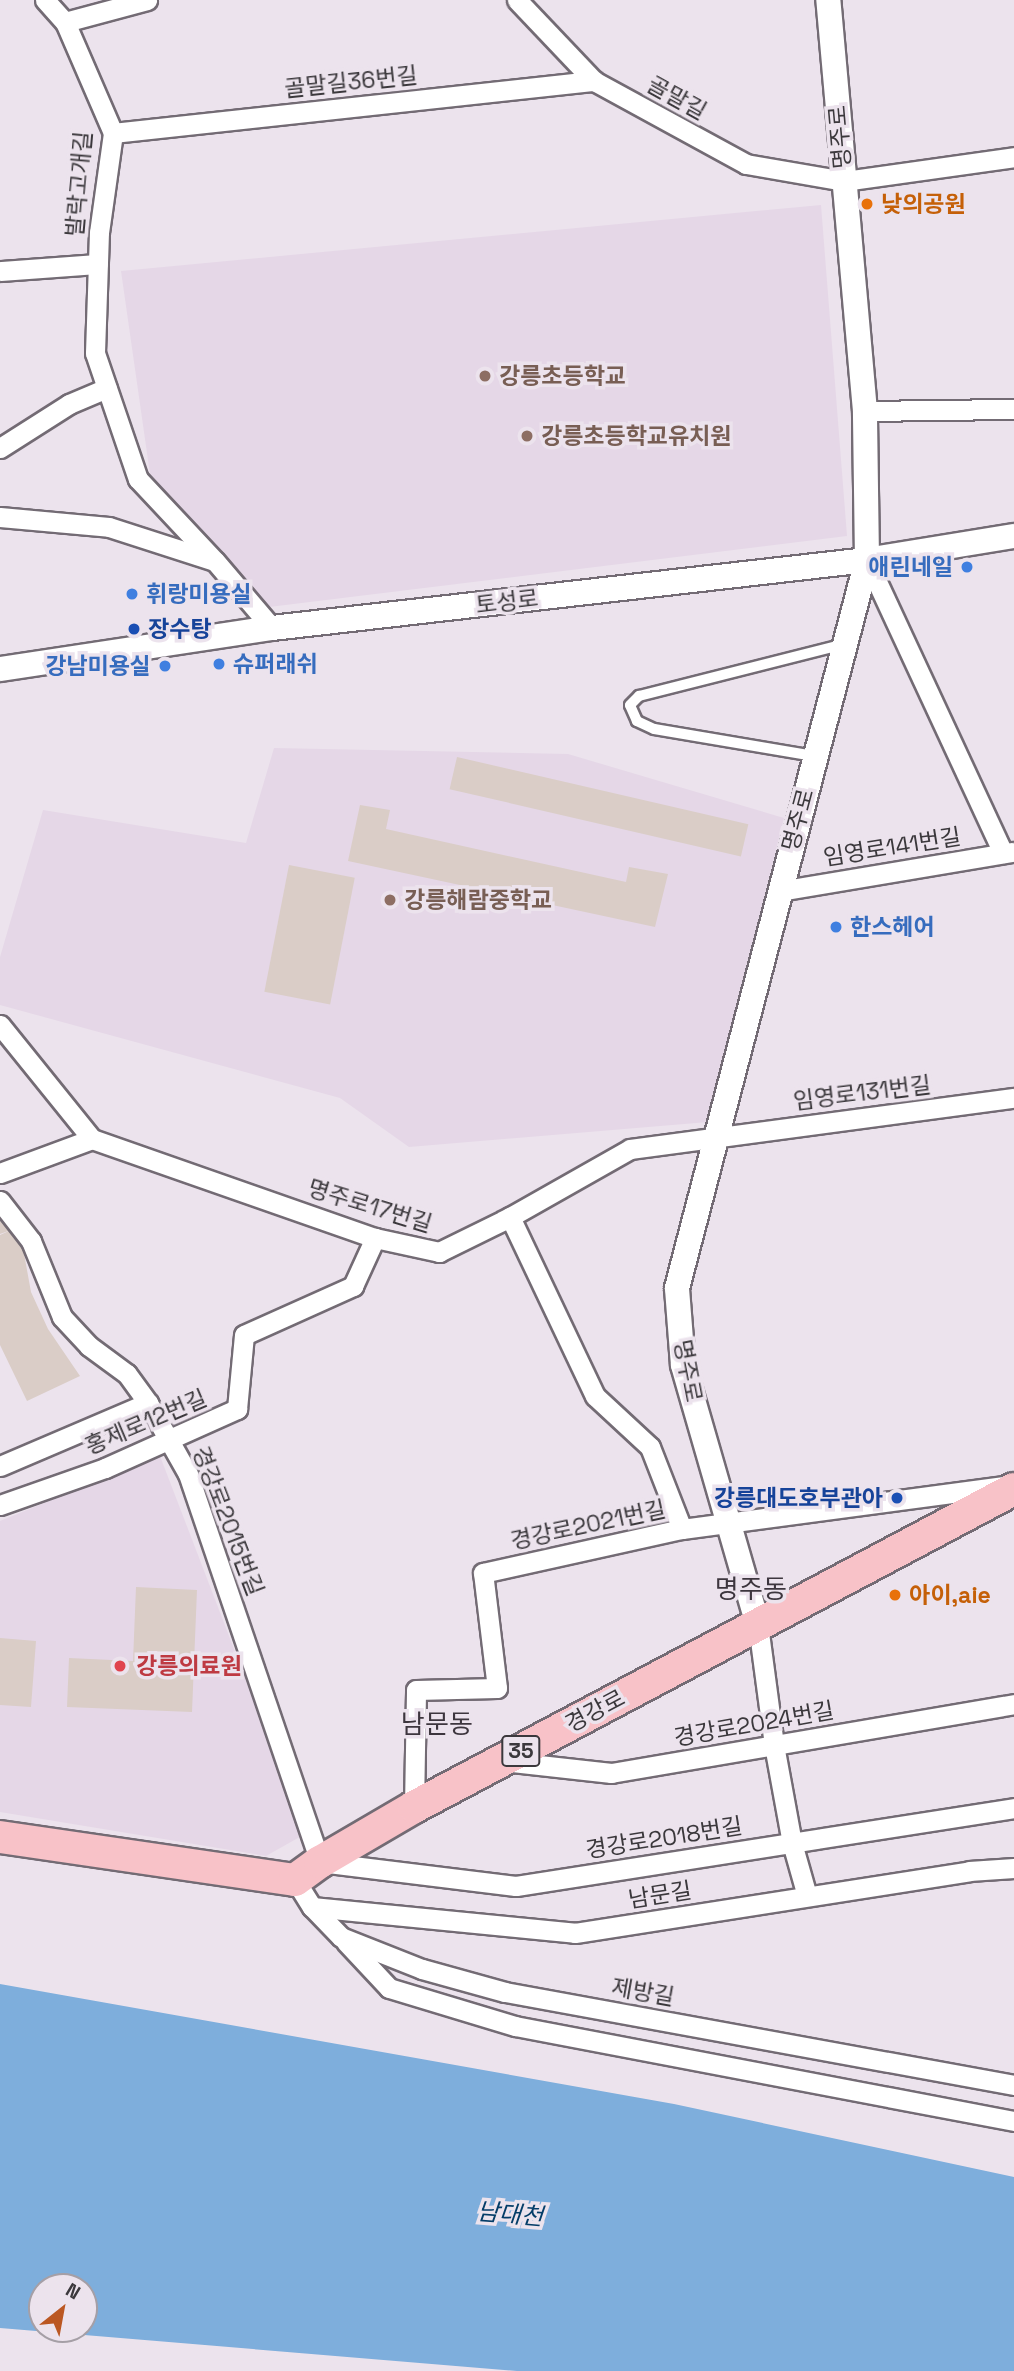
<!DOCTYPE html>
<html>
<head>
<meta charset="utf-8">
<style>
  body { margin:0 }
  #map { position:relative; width:1014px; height:2371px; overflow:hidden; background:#ece3ed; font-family:"Space Grotesk","Noto Sans KR",sans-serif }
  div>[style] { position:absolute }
  .built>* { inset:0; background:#e5d7e7 }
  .water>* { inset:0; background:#7eaedc }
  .building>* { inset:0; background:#dacdc7; transform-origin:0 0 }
  .roads { filter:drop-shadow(2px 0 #736b74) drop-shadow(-2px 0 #736b74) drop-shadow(0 2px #736b74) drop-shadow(0 -2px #736b74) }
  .service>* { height:10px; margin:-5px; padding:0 5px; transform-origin:5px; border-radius:5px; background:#fff }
  .minor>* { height:19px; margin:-9.5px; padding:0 9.5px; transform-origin:9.5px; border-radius:9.5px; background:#fff }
  .tertiary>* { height:24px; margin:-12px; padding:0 12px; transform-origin:12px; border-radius:12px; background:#fff }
  .primary>* { height:32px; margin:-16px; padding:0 16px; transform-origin:16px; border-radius:16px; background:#f8c2c8 }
  .dots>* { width:19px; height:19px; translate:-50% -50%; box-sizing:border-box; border:4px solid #ece3ed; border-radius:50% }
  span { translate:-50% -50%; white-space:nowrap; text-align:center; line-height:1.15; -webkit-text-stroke:7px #ece3ed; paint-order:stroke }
  .shield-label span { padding:2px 5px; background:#ece3ed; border:2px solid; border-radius:5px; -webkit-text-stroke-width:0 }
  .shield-label { font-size:21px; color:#3b383c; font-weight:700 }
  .street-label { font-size:23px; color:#3b383c }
  .food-label { font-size:23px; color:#c56008; font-weight:700 }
  .left { translate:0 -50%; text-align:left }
  .education-label { font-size:23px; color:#785e54; font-weight:700 }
  .shop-label { font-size:23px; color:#366cbe; font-weight:700 }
  .right { translate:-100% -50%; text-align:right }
  .transit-label { font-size:23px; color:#164399; font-weight:700 }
  .health-label { font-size:23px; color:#be3a42; font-weight:700 }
  .water-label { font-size:24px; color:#043d68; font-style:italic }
  .quarter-label { font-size:26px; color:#3d363e }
  .north { position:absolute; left:28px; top:2273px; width:70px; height:70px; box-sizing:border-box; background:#ece3ed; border:2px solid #a59fa6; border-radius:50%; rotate:31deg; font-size:19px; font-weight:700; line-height:28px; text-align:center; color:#3b383c }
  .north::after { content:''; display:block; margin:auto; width:24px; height:32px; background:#bb5722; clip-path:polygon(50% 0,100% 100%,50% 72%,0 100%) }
</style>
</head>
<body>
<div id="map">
  <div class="built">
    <i style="clip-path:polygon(821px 205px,847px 536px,269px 607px,151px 481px,121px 271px)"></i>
    <i style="clip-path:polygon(274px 748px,568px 754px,784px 818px,708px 1122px,409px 1147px,340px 1098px,0 1005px,0 957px,43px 810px,246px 843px)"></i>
    <i style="clip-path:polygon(160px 1456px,305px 1834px,266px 1856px,0 1812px,0 1521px)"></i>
  </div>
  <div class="water">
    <i style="clip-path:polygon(evenodd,0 1984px,674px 2104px,1014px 2177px,1014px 2371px,517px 2371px,0 2328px,0 1984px,42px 2287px,84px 2287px,84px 2329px,42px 2329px,42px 2287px)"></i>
  </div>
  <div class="building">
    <i style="left:457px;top:757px;width:299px;height:33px;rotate:13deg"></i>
    <i style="clip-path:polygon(360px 805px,390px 810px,386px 829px,626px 882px,629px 867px,668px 874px,655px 927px,348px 861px)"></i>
    <i style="left:289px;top:865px;width:67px;height:129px;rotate:11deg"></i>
    <i style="clip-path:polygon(0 1201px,19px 1226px,31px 1292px,48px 1329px,80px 1376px,27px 1401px,0 1345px,0 1235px,11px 1230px,0 1234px)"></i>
    <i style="clip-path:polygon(136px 1587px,197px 1590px,192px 1712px,67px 1707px,69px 1658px,133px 1661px)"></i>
    <i style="clip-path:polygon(0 1638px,36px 1641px,31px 1707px,0 1705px)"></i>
  </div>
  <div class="roads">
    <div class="service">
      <i style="left:814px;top:756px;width:162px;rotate:-170.4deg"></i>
      <i style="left:654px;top:729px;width:19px;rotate:-155deg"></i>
      <i style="left:637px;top:721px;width:17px;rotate:-114deg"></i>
      <i style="left:630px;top:705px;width:13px;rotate:-45deg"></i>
      <i style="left:639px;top:696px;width:211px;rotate:-14.2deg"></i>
    </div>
    <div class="minor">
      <i style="left:45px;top:0;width:30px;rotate:48deg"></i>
      <i style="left:65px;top:22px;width:121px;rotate:66.6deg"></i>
      <i style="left:113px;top:133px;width:100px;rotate:98deg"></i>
      <i style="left:99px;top:232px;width:121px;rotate:91.9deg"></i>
      <i style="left:95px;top:353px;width:133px;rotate:71.2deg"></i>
      <i style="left:138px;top:479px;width:112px;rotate:46.8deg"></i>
      <i style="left:215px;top:561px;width:88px;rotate:49.6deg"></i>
      <i style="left:517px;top:0;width:112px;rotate:46.5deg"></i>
      <i style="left:594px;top:81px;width:173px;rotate:28.6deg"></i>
      <i style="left:746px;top:164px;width:99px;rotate:9.8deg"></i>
      <i style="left:844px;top:181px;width:172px;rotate:-8deg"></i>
      <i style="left:65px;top:22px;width:85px;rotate:-15deg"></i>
      <i style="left:113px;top:133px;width:484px;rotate:-6.2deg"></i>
      <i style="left:0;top:271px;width:98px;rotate:-4.1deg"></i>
      <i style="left:865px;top:411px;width:149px;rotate:-0.8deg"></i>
      <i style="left:0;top:448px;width:82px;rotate:-32.5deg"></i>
      <i style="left:69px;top:404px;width:41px;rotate:-22.8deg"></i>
      <i style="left:0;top:517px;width:109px;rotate:5.2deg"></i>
      <i style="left:109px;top:527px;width:110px;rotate:17.9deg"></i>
      <i style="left:867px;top:560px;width:323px;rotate:65.1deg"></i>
      <i style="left:779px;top:891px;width:237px;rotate:-9.5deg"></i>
      <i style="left:0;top:1025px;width:146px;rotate:51.1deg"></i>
      <i style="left:0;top:1173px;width:98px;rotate:-20.3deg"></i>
      <i style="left:92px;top:1139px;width:300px;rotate:19.3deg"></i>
      <i style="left:375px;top:1238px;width:66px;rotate:12.3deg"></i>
      <i style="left:439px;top:1252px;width:79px;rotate:-26.2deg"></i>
      <i style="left:510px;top:1217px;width:138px;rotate:-29.5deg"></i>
      <i style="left:630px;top:1149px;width:387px;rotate:-7.6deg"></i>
      <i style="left:0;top:1201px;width:51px;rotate:52.2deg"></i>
      <i style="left:31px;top:1241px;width:82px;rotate:67.8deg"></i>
      <i style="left:62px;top:1317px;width:40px;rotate:47deg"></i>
      <i style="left:89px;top:1346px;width:47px;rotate:36.4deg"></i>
      <i style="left:127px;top:1374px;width:36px;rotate:54deg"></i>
      <i style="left:148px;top:1403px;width:81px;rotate:60.6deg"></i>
      <i style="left:188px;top:1474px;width:410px;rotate:71.2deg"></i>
      <i style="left:320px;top:1862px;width:197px;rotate:7deg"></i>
      <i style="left:516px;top:1886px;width:504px;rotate:-8.9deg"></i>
      <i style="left:510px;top:1217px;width:198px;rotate:64.6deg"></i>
      <i style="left:595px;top:1396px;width:75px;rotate:42.8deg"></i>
      <i style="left:650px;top:1447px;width:88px;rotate:68.7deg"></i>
      <i style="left:0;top:1466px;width:161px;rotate:-23.1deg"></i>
      <i style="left:0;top:1505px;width:111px;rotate:-19.4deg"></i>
      <i style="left:105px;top:1468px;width:145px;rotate:-24.1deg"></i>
      <i style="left:237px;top:1409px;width:74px;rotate:-84.6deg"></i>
      <i style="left:244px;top:1335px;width:120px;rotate:-24.2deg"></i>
      <i style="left:353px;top:1286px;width:53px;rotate:-65.4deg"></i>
      <i style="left:758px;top:1625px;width:121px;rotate:82.4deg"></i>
      <i style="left:774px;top:1745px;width:100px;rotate:79.6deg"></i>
      <i style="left:792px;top:1843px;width:55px;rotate:74.2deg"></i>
      <i style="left:503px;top:1761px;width:109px;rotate:6.3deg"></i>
      <i style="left:611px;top:1773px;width:409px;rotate:-9.7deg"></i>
      <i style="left:414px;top:1807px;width:117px;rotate:-89deg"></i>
      <i style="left:416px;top:1690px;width:81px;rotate:-1.4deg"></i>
      <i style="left:497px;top:1688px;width:116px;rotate:-96.9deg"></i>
      <i style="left:483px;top:1573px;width:204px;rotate:-12.5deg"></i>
      <i style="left:682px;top:1529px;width:325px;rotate:-7.6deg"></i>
      <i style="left:295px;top:1880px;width:32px;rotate:58deg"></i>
      <i style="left:312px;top:1907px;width:42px;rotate:46deg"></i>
      <i style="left:341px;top:1937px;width:87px;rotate:21.6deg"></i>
      <i style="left:422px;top:1969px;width:86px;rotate:15.5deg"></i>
      <i style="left:505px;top:1992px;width:517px;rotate:10.35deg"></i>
      <i style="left:312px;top:1907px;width:264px;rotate:5.6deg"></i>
      <i style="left:575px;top:1933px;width:399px;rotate:-8.9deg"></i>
      <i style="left:969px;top:1871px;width:45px;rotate:-3.8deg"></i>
      <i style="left:346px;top:1942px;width:63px;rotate:46.9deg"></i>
      <i style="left:389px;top:1988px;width:132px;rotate:16.8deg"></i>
      <i style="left:515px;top:2026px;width:508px;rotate:10.78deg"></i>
    </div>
    <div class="tertiary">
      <i style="left:0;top:669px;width:275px;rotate:-8.6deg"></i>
      <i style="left:272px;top:628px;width:599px;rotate:-6.52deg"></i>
      <i style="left:867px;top:560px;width:149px;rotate:-9.3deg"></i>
      <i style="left:758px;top:1625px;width:271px;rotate:-106.1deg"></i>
      <i style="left:683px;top:1365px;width:77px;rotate:-94.5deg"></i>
      <i style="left:677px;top:1288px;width:752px;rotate:-75.37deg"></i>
      <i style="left:867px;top:560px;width:149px;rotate:-90.8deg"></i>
      <i style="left:865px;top:411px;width:413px;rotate:-95.1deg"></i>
    </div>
    <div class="primary">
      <i style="left:0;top:1837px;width:298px;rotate:8.3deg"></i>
      <i style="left:295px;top:1880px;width:31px;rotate:-36deg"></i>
      <i style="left:320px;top:1862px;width:109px;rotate:-30.3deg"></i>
      <i style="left:414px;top:1807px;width:679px;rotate:-27.92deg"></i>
    </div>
  </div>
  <div class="dots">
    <i style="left:867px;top:204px;background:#e8710a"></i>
    <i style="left:485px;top:376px;background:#8d6e63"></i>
    <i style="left:527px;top:436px;background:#8d6e63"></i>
    <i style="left:967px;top:567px;background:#3f7fe0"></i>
    <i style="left:132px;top:594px;background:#3f7fe0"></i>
    <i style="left:134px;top:629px;background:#1a4fb4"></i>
    <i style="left:219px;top:664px;background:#3f7fe0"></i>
    <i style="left:165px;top:666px;background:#3f7fe0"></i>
    <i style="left:390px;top:900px;background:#8d6e63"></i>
    <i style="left:836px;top:927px;background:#3f7fe0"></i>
    <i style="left:897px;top:1498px;background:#1a4fb4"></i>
    <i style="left:895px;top:1595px;background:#e8710a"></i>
    <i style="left:120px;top:1666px;background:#e0444e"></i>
  </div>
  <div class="shield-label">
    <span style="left:521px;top:1751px">35</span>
  </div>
  <div class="street-label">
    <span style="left:351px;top:82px;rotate:-6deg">골말길36번길</span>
    <span style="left:677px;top:98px;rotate:29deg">골말길</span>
    <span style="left:840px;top:137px;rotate:-95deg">명주로</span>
    <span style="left:79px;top:184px;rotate:-85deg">발락고개길</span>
    <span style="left:507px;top:602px;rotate:-7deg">토성로</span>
    <span style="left:798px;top:820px;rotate:-75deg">명주로</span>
    <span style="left:892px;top:847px;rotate:-9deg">임영로141번길</span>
    <span style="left:862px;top:1093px;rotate:-7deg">임영로131번길</span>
    <span style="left:370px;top:1206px;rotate:17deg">명주로17번길</span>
    <span style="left:688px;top:1371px;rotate:79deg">명주로</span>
    <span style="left:146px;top:1422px;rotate:-23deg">홍제로12번길</span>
    <span style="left:228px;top:1521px;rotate:69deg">경강로2015번길</span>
    <span style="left:588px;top:1525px;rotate:-12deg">경강로2021번길</span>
    <span style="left:595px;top:1711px;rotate:-28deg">경강로</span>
    <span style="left:754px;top:1724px;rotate:-10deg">경강로2024번길</span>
    <span style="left:664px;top:1838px;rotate:-9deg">경강로2018번길</span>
    <span style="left:660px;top:1895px;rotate:-9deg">남문길</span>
    <span style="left:643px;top:1992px;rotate:10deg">제방길</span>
  </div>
  <div class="food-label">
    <span class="left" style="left:881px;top:204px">낮의공원</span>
    <span class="left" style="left:909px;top:1595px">아이,aie</span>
  </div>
  <div class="education-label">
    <span class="left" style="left:499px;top:376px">강릉초등학교</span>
    <span class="left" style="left:541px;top:436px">강릉초등학교유치원</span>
    <span class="left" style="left:404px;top:900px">강릉해람중학교</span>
  </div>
  <div class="shop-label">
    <span class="right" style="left:953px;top:567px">애린네일</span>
    <span class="left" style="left:146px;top:594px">휘랑미용실</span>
    <span class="left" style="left:233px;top:664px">슈퍼래쉬</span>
    <span class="right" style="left:151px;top:666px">강남미용실</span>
    <span class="left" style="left:850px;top:927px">한스헤어</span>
  </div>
  <div class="transit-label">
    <span class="left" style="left:148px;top:629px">장수탕</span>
    <span class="right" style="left:883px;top:1498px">강릉대도호부관아</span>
  </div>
  <div class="health-label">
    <span class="left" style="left:136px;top:1666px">강릉의료원</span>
  </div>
  <div class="water-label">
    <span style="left:510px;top:2214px;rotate:5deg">남대천</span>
  </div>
  <div class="quarter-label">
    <span style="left:751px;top:1590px">명주동</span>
    <span style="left:437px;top:1725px">남문동</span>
  </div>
  <div class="north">N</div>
</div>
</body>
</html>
